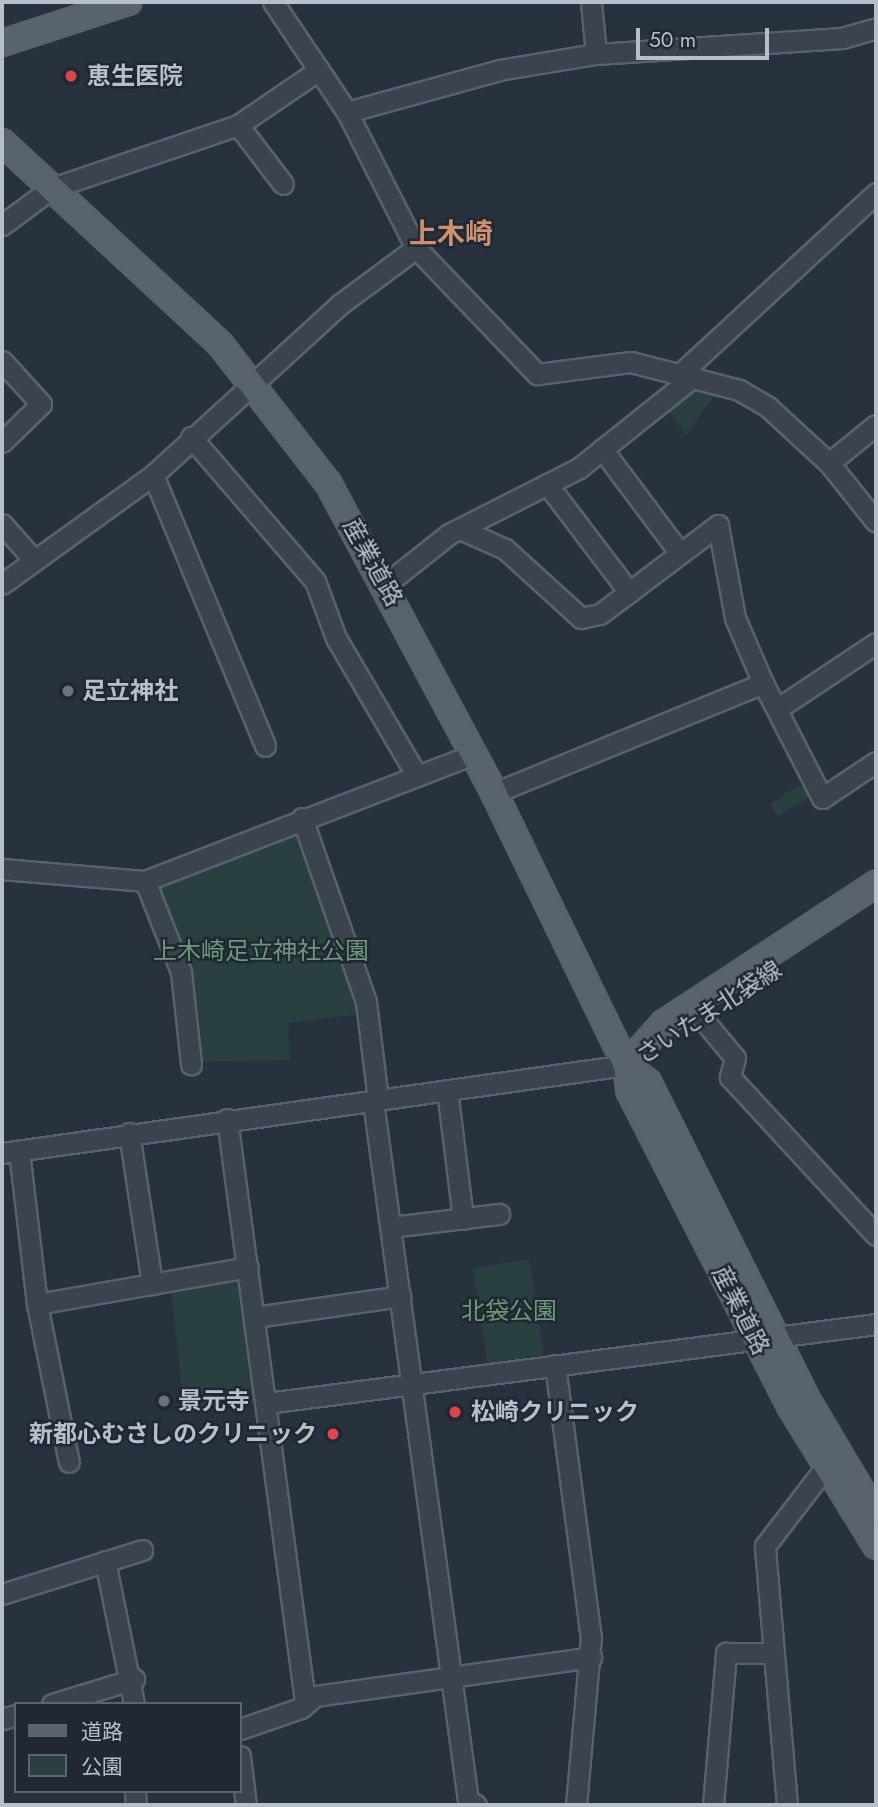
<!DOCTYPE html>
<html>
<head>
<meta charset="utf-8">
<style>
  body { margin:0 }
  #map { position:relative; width:878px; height:1807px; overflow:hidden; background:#27323e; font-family:Jost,"Noto Sans JP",sans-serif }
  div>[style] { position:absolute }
  .green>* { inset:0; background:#293f40; transform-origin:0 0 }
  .roads { filter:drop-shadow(2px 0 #58616c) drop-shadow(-2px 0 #58616c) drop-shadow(0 2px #58616c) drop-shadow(0 -2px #58616c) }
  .minor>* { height:19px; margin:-9.5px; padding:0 9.5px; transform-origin:9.5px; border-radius:9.5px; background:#3a434e }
  .major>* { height:24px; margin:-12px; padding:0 12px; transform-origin:12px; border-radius:12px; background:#59636e }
  .dots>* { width:19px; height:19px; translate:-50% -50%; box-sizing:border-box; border:4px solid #1f2833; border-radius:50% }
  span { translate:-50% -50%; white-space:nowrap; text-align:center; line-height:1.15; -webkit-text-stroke:5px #1f2833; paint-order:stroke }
  .poi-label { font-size:24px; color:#b7bfc9; font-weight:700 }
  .left { translate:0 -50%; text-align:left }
  .right { translate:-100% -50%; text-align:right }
  .street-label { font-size:24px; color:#b7bfc9 }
  .park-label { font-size:24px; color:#6f9876 }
  .quarter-label { font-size:28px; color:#ce916c; font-weight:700 }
  .frame { position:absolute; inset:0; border:4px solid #b7bfc9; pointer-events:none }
  .legend { position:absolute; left:14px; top:1702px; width:228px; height:91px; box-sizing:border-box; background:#1f2833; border:2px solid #5c646f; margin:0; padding:9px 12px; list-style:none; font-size:21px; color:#b7bfc9 }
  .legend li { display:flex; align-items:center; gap:14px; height:35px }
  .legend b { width:35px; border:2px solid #5c646f }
  .scale { position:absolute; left:636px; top:28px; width:133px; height:32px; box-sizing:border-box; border:4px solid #b7bfc9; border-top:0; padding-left:9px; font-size:21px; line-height:24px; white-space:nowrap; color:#b7bfc9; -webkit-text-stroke:5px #1f2833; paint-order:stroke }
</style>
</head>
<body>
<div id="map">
  <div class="green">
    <i style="clip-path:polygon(699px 386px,717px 393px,686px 435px,668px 411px)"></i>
    <i style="left:805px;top:782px;width:15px;height:41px;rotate:58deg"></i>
    <i style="clip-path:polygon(299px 834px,364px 1014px,288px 1023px,290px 1060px,200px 1062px,189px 974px,160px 889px)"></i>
    <i style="left:529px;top:1259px;width:97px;height:57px;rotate:81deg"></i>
    <i style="clip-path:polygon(238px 1273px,260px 1402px,184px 1411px,171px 1288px)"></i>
  </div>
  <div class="roads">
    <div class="minor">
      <i style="left:273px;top:2px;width:133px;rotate:56.1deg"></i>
      <i style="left:347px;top:112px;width:153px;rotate:63.1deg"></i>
      <i style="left:416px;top:248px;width:175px;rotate:46.2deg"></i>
      <i style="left:537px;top:374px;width:95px;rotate:-7.3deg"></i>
      <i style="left:631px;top:362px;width:112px;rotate:14.5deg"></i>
      <i style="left:739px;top:390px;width:34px;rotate:30deg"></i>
      <i style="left:768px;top:407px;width:83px;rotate:42.6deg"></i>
      <i style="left:829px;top:463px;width:75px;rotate:51.5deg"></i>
      <i style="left:591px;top:2px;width:52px;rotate:84.5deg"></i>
      <i style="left:347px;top:112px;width:158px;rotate:-15.4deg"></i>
      <i style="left:499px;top:70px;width:98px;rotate:-9.4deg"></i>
      <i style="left:596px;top:54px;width:247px;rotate:-3.7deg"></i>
      <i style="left:842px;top:38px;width:35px;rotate:-16deg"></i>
      <i style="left:238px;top:125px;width:98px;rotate:-34.2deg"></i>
      <i style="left:2px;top:225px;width:62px;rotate:-36.5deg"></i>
      <i style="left:52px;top:188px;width:196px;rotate:-18.7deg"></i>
      <i style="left:238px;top:125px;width:74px;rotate:52.7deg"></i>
      <i style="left:2px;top:361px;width:58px;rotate:47.8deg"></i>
      <i style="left:41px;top:404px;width:54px;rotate:135.7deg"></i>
      <i style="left:680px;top:374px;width:267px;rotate:-42.7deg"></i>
      <i style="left:191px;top:437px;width:190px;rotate:49.3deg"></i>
      <i style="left:315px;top:581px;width:61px;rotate:69.8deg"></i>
      <i style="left:336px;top:638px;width:160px;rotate:59.6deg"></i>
      <i style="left:602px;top:449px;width:129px;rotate:53.2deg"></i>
      <i style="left:829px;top:463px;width:60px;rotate:-39deg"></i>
      <i style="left:153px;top:475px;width:293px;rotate:67.5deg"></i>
      <i style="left:547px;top:484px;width:136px;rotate:52.8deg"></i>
      <i style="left:2px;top:524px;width:48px;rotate:48.4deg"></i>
      <i style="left:460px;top:529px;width:49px;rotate:24deg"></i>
      <i style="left:505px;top:549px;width:103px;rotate:42.2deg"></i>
      <i style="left:581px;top:618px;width:19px;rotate:-12deg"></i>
      <i style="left:600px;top:614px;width:148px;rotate:-37deg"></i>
      <i style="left:718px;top:525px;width:95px;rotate:79.6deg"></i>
      <i style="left:735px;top:618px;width:71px;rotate:66.7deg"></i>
      <i style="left:2px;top:584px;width:186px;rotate:-35.8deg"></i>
      <i style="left:153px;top:475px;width:252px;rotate:-42.4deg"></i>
      <i style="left:339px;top:305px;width:96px;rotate:-36.5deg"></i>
      <i style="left:386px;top:584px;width:80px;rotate:-38.4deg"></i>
      <i style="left:449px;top:534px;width:146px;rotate:-26.9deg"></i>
      <i style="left:579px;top:468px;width:146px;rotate:-38.6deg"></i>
      <i style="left:777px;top:709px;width:119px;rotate:-33.7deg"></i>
      <i style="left:494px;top:793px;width:291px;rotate:-22.2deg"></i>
      <i style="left:763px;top:683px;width:129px;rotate:62.8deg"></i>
      <i style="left:822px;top:798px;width:65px;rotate:-33.7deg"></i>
      <i style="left:302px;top:818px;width:195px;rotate:70.8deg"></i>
      <i style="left:366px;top:1002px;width:99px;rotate:83deg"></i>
      <i style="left:2px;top:869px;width:144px;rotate:4.8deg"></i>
      <i style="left:145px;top:881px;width:353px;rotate:-21.1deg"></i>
      <i style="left:145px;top:881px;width:98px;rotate:68.4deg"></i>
      <i style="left:181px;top:972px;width:93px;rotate:83.8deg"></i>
      <i style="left:701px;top:1017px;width:53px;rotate:50.3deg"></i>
      <i style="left:735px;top:1058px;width:20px;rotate:105deg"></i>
      <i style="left:730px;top:1077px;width:215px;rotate:47.3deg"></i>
      <i style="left:447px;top:1090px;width:130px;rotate:82.9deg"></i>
      <i style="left:373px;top:1101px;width:706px;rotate:82.27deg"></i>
      <i style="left:468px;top:1801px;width:9px;rotate:27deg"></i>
      <i style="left:227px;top:1119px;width:587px;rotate:82.37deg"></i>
      <i style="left:129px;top:1133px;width:153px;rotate:81.3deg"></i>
      <i style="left:19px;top:1151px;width:154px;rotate:83.3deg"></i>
      <i style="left:37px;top:1304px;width:214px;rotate:-9.9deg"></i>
      <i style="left:2px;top:1153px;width:630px;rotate:-8.03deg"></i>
      <i style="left:391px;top:1227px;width:109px;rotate:-6.9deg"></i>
      <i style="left:37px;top:1304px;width:161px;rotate:78.6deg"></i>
      <i style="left:255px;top:1317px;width:147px;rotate:-8.2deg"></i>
      <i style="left:555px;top:1365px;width:274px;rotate:82.5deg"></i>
      <i style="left:591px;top:1637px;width:169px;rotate:95.1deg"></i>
      <i style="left:267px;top:1403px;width:614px;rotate:-7.39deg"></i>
      <i style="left:105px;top:1561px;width:146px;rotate:78.5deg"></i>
      <i style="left:2px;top:1594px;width:147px;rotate:-17.4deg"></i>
      <i style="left:52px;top:1704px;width:86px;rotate:-17deg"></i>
      <i style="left:2px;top:1719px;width:15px;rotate:-16deg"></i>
      <i style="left:240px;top:1729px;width:65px;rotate:-19deg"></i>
      <i style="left:301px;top:1708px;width:18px;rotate:-41deg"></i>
      <i style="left:315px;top:1696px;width:279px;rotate:-8deg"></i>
      <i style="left:240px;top:1756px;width:49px;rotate:83deg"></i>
      <i style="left:135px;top:1791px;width:14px;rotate:86deg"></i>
      <i style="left:713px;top:1805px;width:153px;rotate:-85.1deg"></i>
      <i style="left:726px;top:1653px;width:44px"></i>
      <i style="left:787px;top:1805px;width:260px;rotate:-94.9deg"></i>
      <i style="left:765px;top:1546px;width:97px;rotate:-52.5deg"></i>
    </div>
    <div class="major">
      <i style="left:2px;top:43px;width:133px;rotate:-18deg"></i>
      <i style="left:2px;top:142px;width:297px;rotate:42.8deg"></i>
      <i style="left:220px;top:344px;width:176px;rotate:52.2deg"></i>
      <i style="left:328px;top:483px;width:352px;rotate:61.8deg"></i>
      <i style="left:494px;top:793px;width:302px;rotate:64.1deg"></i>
      <i style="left:626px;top:1065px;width:25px;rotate:83deg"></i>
      <i style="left:629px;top:1090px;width:355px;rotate:63deg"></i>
      <i style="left:790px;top:1406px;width:164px;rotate:58.4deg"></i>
      <i style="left:626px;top:1065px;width:28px;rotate:38deg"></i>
      <i style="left:648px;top:1082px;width:359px;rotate:63.4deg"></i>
      <i style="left:809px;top:1403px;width:131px;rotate:59.3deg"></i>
      <i style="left:626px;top:1065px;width:57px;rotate:-47.9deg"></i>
      <i style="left:664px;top:1023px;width:254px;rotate:-33.3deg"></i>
    </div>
  </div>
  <div class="dots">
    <i style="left:71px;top:76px;background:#e0444e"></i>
    <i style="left:68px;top:691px;background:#6b7280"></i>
    <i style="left:164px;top:1401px;background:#6b7280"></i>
    <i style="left:455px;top:1412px;background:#e0444e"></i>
    <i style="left:333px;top:1434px;background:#e0444e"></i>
  </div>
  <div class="poi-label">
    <span class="left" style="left:87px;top:76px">恵生医院</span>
    <span class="left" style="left:82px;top:691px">足立神社</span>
    <span class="left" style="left:178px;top:1401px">景元寺</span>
    <span class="left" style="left:471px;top:1412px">松崎クリニック</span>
    <span class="right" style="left:317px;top:1434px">新都心むさしのクリニック</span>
  </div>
  <div class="street-label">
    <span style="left:373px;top:562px;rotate:61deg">産業道路</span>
    <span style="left:709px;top:1012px;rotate:-33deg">さいたま北袋線</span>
    <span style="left:741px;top:1310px;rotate:63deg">産業道路</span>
  </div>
  <div class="park-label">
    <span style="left:261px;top:951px">上木崎足立神社公園</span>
    <span style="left:509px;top:1311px">北袋公園</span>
  </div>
  <div class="quarter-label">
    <span style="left:451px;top:234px">上木崎</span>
  </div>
  <div class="frame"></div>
  <ul class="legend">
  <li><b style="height:9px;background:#59636e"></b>道路</li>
  <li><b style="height:19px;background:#293f40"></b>公園</li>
  </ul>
  <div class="scale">50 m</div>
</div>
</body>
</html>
